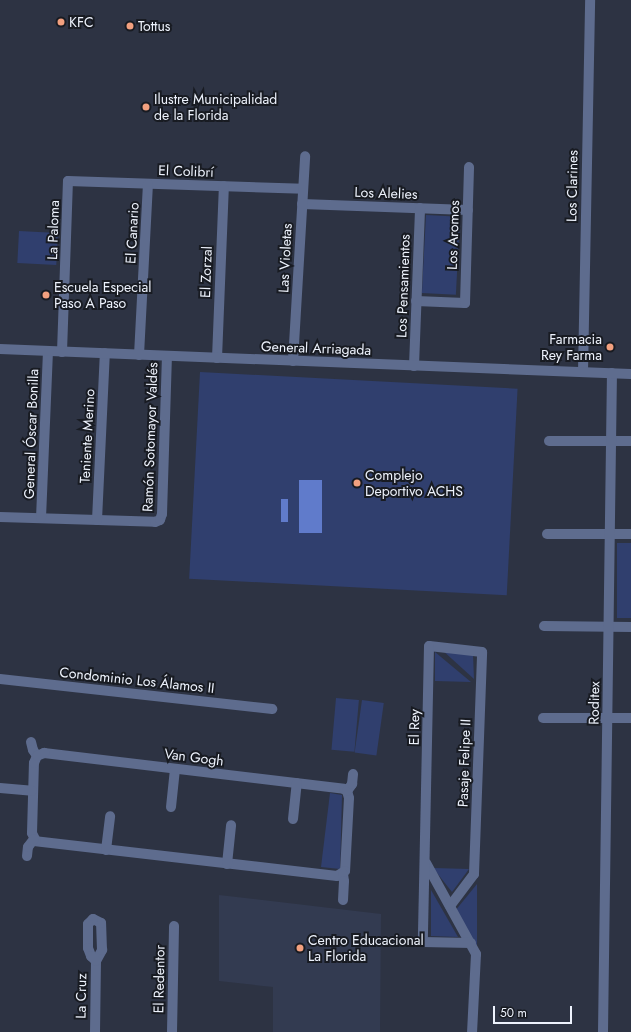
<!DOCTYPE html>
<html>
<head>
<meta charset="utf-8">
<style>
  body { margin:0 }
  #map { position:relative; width:631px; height:1032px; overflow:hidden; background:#2d3343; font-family:Jost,sans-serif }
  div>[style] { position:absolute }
  .built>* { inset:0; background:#333b51 }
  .green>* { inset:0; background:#303f6e; transform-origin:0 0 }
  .water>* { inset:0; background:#607bcb; transform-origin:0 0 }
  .minor>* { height:10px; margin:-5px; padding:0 5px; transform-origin:5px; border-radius:5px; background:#5e6c8e }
  .tertiary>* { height:10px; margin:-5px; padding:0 5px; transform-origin:5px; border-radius:5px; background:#5e6c8e }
  .dots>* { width:11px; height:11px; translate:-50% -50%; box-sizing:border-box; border:2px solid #181b22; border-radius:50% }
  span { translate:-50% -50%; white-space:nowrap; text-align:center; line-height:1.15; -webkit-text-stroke:4px #181b22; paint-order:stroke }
  .poi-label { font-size:14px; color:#eef3fd }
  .left { translate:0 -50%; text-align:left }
  .right { translate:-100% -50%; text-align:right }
  .street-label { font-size:14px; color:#eef3fd }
  .scale { position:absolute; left:493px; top:1006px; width:79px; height:18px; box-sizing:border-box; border:2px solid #eef3fd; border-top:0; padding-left:5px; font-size:12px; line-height:14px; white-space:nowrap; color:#eef3fd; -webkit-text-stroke:3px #181b22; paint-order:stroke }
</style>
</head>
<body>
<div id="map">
  <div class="built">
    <i style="clip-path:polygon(219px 895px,381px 914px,380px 1032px,273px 1032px,273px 987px,219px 981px)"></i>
  </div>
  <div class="green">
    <i style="left:426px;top:215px;width:34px;height:78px;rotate:3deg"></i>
    <i style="left:19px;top:231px;width:39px;height:32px;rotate:3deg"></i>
    <i style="left:200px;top:372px;width:318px;height:207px;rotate:3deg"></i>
    <i style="left:617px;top:543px;width:14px;height:75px"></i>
    <i style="clip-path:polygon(441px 649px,473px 655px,474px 679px)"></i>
    <i style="clip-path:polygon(435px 652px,471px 682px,435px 681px)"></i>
    <i style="left:336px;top:698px;width:23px;height:52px;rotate:5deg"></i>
    <i style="left:362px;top:700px;width:22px;height:53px;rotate:8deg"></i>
    <i style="clip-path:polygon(330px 793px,342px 795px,340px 869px,321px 867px)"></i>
    <i style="clip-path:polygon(433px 868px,469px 869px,452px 892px)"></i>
    <i style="clip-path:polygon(477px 884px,477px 946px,455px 911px)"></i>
    <i style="clip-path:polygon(431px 890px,458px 937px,431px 936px)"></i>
  </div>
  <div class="water">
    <i style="left:299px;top:480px;width:23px;height:53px"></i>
    <i style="left:281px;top:499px;width:7px;height:23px"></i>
  </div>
  <div class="minor">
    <i style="left:302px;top:204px;width:166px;rotate:2.1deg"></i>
    <i style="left:416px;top:301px;width:49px;rotate:2.3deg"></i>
    <i style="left:465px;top:303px;width:136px;rotate:-88.3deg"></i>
    <i style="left:62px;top:352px;width:171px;rotate:-88deg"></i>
    <i style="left:68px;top:181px;width:235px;rotate:1.9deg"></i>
    <i style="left:139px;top:355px;width:171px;rotate:-87deg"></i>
    <i style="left:217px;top:358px;width:172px;rotate:-87.7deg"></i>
    <i style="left:293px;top:361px;width:205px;rotate:-86.6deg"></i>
    <i style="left:414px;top:366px;width:158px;rotate:-87.8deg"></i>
    <i style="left:583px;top:372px;width:372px;rotate:-88.9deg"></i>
    <i style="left:549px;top:441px;width:82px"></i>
    <i style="left:0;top:517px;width:155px;rotate:1.8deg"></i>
    <i style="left:155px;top:522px;width:5px;rotate:-22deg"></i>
    <i style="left:160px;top:520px;width:6px;rotate:-72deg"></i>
    <i style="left:162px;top:514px;width:158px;rotate:-88.2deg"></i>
    <i style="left:41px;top:518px;width:167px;rotate:-87.6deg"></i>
    <i style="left:97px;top:520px;width:167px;rotate:-87.3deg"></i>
    <i style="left:547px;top:534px;width:84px"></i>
    <i style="left:544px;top:626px;width:87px;rotate:0.7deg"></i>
    <i style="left:0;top:679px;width:274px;rotate:6.3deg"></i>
    <i style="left:543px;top:718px;width:88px"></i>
    <i style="left:31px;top:742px;width:8px;rotate:76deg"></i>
    <i style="left:33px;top:750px;width:7px;rotate:56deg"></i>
    <i style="left:44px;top:753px;width:302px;rotate:6.8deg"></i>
    <i style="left:344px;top:789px;width:4px;rotate:34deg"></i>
    <i style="left:347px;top:791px;width:7px;rotate:74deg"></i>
    <i style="left:349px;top:798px;width:73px;rotate:93.1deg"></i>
    <i style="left:345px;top:871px;width:9px;rotate:148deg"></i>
    <i style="left:337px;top:876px;width:303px;rotate:-173.4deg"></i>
    <i style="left:36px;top:841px;width:9px;rotate:-117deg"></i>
    <i style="left:32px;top:833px;width:70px;rotate:-88.4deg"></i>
    <i style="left:34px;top:763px;width:8px;rotate:-67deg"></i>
    <i style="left:37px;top:756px;width:8px;rotate:-23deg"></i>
    <i style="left:0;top:788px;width:32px;rotate:5deg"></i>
    <i style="left:347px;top:791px;width:9px;rotate:-54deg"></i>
    <i style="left:352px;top:784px;width:10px;rotate:-84deg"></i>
    <i style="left:171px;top:807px;width:38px;rotate:-84deg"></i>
    <i style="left:293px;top:819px;width:36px;rotate:-84deg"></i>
    <i style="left:106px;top:850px;width:34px;rotate:-83deg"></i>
    <i style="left:27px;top:856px;width:9px;rotate:-84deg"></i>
    <i style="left:28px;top:847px;width:10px;rotate:-53deg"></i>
    <i style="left:426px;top:863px;width:104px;rotate:61.2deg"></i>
    <i style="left:476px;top:954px;width:78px;rotate:92.9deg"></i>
    <i style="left:227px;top:864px;width:39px;rotate:-84deg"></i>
    <i style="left:343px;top:874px;width:7px;rotate:82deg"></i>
    <i style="left:344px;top:881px;width:19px;rotate:93deg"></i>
    <i style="left:450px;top:906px;width:40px;rotate:-53deg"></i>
    <i style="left:474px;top:874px;width:222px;rotate:-87.9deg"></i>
    <i style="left:482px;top:652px;width:53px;rotate:-173.5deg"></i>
    <i style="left:429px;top:646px;width:296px;rotate:91.2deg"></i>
    <i style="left:423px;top:942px;width:48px;rotate:1.2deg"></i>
    <i style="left:95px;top:1032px;width:71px;rotate:-89.2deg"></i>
    <i style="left:96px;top:961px;width:13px;rotate:-61deg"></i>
    <i style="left:102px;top:950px;width:27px;rotate:-92deg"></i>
    <i style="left:101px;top:923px;width:9px;rotate:-153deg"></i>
    <i style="left:93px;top:919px;width:7px;rotate:135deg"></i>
    <i style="left:88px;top:924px;width:24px;rotate:90deg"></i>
    <i style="left:88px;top:948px;width:9px;rotate:69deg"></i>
    <i style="left:91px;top:956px;width:7px;rotate:45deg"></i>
    <i style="left:172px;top:1032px;width:106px;rotate:-88.9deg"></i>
    <i style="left:603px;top:1032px;width:659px;rotate:-89.22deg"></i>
  </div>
  <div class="tertiary">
    <i style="left:0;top:349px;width:631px;rotate:2.27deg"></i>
  </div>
  <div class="dots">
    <i style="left:61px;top:22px;background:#f2a07f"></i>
    <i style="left:130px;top:26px;background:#f2a07f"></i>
    <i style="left:146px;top:107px;background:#f2a07f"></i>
    <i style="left:46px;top:295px;background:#f2a07f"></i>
    <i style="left:610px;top:347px;background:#f2a07f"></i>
    <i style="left:357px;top:483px;background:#f2a07f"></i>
    <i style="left:300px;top:948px;background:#f2a07f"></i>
  </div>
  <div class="poi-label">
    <span class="left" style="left:69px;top:22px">KFC</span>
    <span class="left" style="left:138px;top:26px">Tottus</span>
    <span class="left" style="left:154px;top:107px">Ilustre Municipalidad<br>de la Florida</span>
    <span class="left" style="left:54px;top:295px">Escuela Especial<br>Paso A Paso</span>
    <span class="right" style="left:602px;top:347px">Farmacia<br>Rey Farma</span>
    <span class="left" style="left:365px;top:483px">Complejo<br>Deportivo ACHS</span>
    <span class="left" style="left:308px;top:948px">Centro Educacional<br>La Florida</span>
  </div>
  <div class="street-label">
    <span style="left:186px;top:171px;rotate:2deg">El Colibrí</span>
    <span style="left:572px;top:186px;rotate:-89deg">Los Clarines</span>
    <span style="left:386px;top:193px;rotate:2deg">Los Alelies</span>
    <span style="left:53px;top:230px;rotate:-88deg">La Paloma</span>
    <span style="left:132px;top:233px;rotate:-87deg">El Canario</span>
    <span style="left:453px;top:235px;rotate:-88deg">Los Aromos</span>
    <span style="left:285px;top:258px;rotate:-87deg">Las Violetas</span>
    <span style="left:206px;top:272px;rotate:-88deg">El Zorzal</span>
    <span style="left:403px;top:286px;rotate:-88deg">Los Pensamientos</span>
    <span style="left:316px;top:348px;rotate:2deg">General Arriagada</span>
    <span style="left:31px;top:434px;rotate:-88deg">General Óscar Bonilla</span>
    <span style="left:87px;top:436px;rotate:-87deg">Teniente Merino</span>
    <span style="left:150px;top:437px;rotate:-88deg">Ramón Sotomayor Valdés</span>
    <span style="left:137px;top:680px;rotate:6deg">Condominio Los Álamos II</span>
    <span style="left:594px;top:703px;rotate:-89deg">Roditex</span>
    <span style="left:414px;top:727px;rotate:-89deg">El Rey</span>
    <span style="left:194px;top:757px;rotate:7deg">Van Gogh</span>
    <span style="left:464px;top:763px;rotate:-88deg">Pasaje Felipe II</span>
    <span style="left:159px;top:979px;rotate:-89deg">El Redentor</span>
    <span style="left:81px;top:996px;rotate:-89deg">La Cruz</span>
  </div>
  <div class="scale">50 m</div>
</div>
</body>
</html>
